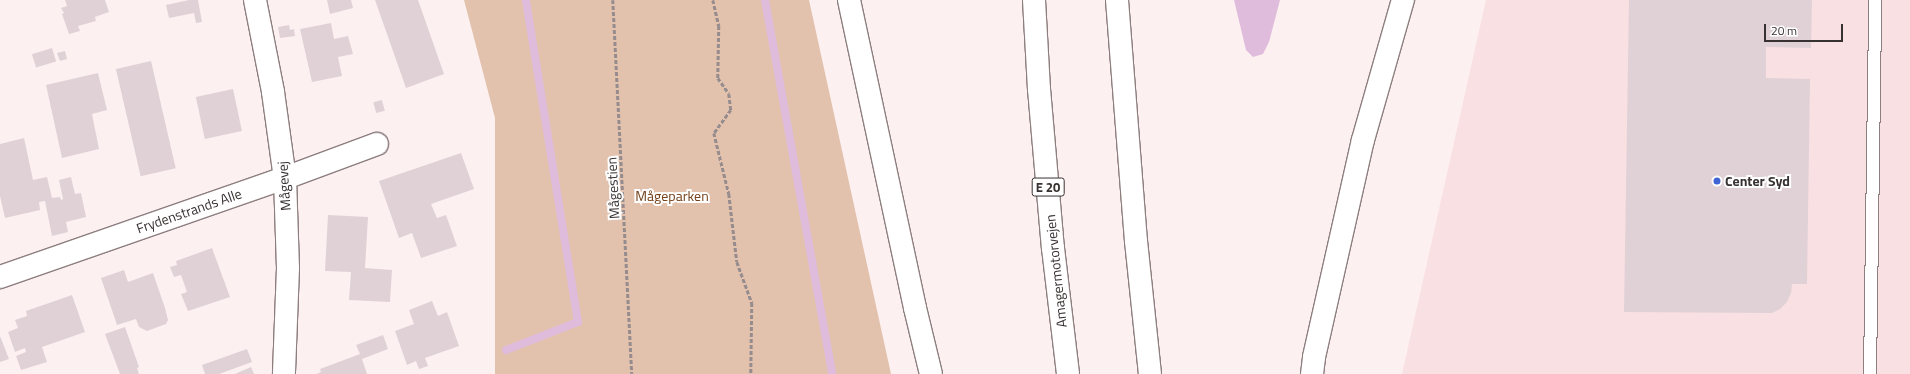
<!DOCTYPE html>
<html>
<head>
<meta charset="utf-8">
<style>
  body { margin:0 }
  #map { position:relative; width:1910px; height:374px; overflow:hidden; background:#fdf0f1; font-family:"Titillium Web",sans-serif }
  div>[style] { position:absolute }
  .built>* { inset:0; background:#f9e0e2 }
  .green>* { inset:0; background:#e2c1ad }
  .water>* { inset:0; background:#e0bcdc }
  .stream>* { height:8px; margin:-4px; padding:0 4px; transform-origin:4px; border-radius:4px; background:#e0bcdc }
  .building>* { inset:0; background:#e0d1d7; transform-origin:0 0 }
  .path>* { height:2.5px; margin-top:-1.25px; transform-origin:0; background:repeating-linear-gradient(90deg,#968c8d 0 4px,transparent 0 6px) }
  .roads { filter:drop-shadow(1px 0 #8d7e7f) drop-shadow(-1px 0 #8d7e7f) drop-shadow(0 1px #8d7e7f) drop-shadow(0 -1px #8d7e7f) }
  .service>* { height:12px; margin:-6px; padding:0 6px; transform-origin:6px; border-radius:6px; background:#fff }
  .minor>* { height:22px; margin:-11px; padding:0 11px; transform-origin:11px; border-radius:11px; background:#fff }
  .motorway>* { height:22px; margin:-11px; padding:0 11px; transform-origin:11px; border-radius:11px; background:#fff }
  .dots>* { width:11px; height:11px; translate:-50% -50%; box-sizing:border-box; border:2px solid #fff; border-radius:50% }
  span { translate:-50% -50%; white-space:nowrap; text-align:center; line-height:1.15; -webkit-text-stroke:4px #fff; paint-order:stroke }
  .shield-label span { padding:1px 3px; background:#fff; border:1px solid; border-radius:3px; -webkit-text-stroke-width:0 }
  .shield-label { font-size:13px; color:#383132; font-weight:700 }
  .poi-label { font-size:14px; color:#383132; font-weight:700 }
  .left { translate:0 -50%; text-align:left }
  .street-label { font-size:14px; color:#383132 }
  .park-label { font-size:14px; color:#744019 }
  .scale { position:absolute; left:1764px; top:24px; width:79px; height:18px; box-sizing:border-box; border:2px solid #383132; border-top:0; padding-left:5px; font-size:12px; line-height:14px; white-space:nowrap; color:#383132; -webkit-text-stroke:3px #fff; paint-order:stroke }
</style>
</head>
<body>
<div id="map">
  <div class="built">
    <i style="clip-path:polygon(1486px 0,1910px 0,1910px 374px,1402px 374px)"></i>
  </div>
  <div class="green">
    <i style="clip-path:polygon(464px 0,809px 0,891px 374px,495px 374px,495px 118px)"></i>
  </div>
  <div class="water">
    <i style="clip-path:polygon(1234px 0,1280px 0,1269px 42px,1263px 54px,1253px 57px,1246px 50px)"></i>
  </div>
  <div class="stream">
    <i style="left:765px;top:0;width:380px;rotate:79.8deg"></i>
    <i style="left:506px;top:350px;width:77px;rotate:-21.3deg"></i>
    <i style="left:578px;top:322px;width:326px;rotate:-99.2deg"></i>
  </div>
  <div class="building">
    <i style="clip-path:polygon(65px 0,105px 0,109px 12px,95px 17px,96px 21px,78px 26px,80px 31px,69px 34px,62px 14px,64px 13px,61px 8px,67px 6px)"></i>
    <i style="clip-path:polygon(189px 0,198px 0,202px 22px,196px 23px,194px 13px,169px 18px,166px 5px)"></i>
    <i style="clip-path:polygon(327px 0,351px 0,353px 8px,330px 14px)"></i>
    <i style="clip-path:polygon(375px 0,418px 0,444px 74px,406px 88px)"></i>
    <i style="clip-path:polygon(1629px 0,1812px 0,1811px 48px,1766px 47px,1766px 78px,1810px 79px,1807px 284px,1792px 284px,1791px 293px,1787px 302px,1780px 309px,1772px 313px,1624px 312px)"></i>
    <i style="clip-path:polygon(331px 23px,334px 39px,348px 36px,353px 54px,338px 57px,342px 76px,312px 82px,300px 29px)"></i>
    <i style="clip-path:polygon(289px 25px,290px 30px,294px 29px,295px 36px,280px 38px,278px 27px)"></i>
    <i style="left:52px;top:48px;width:14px;height:21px;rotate:73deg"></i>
    <i style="clip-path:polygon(65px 51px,67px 59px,60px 61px,57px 53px)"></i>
    <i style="left:151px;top:61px;width:110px;height:36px;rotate:77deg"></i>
    <i style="clip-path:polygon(98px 73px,107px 110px,92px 114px,99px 149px,62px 158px,46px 85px)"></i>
    <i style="left:233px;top:89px;width:43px;height:38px;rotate:78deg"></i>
    <i style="left:382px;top:100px;width:11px;height:9px;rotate:75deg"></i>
    <i style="clip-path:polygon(24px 138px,33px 180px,47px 177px,52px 198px,60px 197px,61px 200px,63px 199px,59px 180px,71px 177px,75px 194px,81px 193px,86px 217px,66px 222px,68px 232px,52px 236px,45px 201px,39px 202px,40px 210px,5px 218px,0 196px,0 144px)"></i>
    <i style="clip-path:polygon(461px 153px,474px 189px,431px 204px,437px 218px,446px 215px,457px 246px,421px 258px,412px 233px,399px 238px,379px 181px)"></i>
    <i style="clip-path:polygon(328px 215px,368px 217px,365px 268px,392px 270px,390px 302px,349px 300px,351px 272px,325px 271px)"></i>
    <i style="clip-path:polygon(212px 248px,230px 297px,188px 311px,181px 294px,187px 292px,181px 275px,174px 277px,170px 267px,177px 265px,176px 261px)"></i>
    <i style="clip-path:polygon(124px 270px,128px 282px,153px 273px,165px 308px,168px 320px,166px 324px,147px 331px,139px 327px,136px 319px,117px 325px,101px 278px)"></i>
    <i style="clip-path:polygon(72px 295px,85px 332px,42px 347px,47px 362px,21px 370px,16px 356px,26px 352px,25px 348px,15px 352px,8px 332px,18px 328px,15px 320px,27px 316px,26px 311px)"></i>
    <i style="clip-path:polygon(432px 301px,438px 316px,447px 312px,459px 346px,425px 358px,428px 366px,419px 369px,416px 361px,407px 365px,395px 331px,414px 324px,409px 310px)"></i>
    <i style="clip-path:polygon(125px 327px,139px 367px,137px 368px,139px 374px,120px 374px,105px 334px)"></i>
    <i style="clip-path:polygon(383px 335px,388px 349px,362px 359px,367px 374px,317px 374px,321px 372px,320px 369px,360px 354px,356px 345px)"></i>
    <i style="clip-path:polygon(0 336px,9px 359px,0 362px)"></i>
    <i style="clip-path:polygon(247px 349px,252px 362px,219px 374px,205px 374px,202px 365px)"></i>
    <i style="clip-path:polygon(251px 367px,254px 374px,235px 374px)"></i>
  </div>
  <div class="path">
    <i style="left:613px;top:0;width:374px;rotate:87.1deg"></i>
    <i style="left:713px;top:0;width:27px;rotate:77deg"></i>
    <i style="left:719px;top:26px;width:52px;rotate:91.1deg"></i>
    <i style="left:718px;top:78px;width:19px;rotate:55deg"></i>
    <i style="left:729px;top:94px;width:16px;rotate:83deg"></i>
    <i style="left:731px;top:110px;width:29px;rotate:126deg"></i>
    <i style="left:714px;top:133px;width:63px;rotate:76.2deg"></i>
    <i style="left:729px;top:194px;width:68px;rotate:83.3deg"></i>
    <i style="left:737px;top:262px;width:44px;rotate:69.9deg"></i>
    <i style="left:752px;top:303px;width:71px;rotate:90.8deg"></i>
  </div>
  <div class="roads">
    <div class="service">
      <i style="left:1870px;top:374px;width:374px;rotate:-89.2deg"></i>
    </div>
    <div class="minor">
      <i style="left:255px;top:0;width:94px;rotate:78.9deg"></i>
      <i style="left:273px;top:92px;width:87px;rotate:82.1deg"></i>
      <i style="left:285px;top:178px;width:90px;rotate:88.1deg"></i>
      <i style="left:288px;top:268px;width:106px;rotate:92.2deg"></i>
      <i style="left:0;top:277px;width:302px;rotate:-19.2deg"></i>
      <i style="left:285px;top:178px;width:98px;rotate:-20.3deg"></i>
    </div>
    <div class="motorway">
      <i style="left:849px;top:0;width:315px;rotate:77.9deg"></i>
      <i style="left:915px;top:308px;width:68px;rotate:76.4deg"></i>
      <i style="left:1034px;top:0;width:89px;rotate:86.8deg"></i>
      <i style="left:1039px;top:89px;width:160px;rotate:85deg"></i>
      <i style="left:1053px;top:248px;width:127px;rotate:83.2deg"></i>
      <i style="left:1117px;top:0;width:242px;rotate:85.5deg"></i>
      <i style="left:1136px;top:241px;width:134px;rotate:84deg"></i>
      <i style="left:1312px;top:374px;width:17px;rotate:-83deg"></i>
      <i style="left:1314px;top:357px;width:222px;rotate:-77.3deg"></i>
      <i style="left:1363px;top:140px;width:146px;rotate:-74.1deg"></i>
    </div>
  </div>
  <div class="dots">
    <i style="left:1717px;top:181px;background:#3f64d6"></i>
  </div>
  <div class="shield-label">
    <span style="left:1048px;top:187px">E 20</span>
  </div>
  <div class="poi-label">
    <span class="left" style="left:1725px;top:181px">Center Syd</span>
  </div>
  <div class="street-label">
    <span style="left:284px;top:186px;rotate:-94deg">Mågevej</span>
    <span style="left:613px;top:188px;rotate:-93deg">Mågestien</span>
    <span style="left:189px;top:211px;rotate:-19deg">Frydenstrands Alle</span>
    <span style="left:1056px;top:271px;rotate:-96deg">Amagermotorvejen</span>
  </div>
  <div class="park-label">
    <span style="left:672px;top:196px">Mågeparken</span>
  </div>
  <div class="scale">20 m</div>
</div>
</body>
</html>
